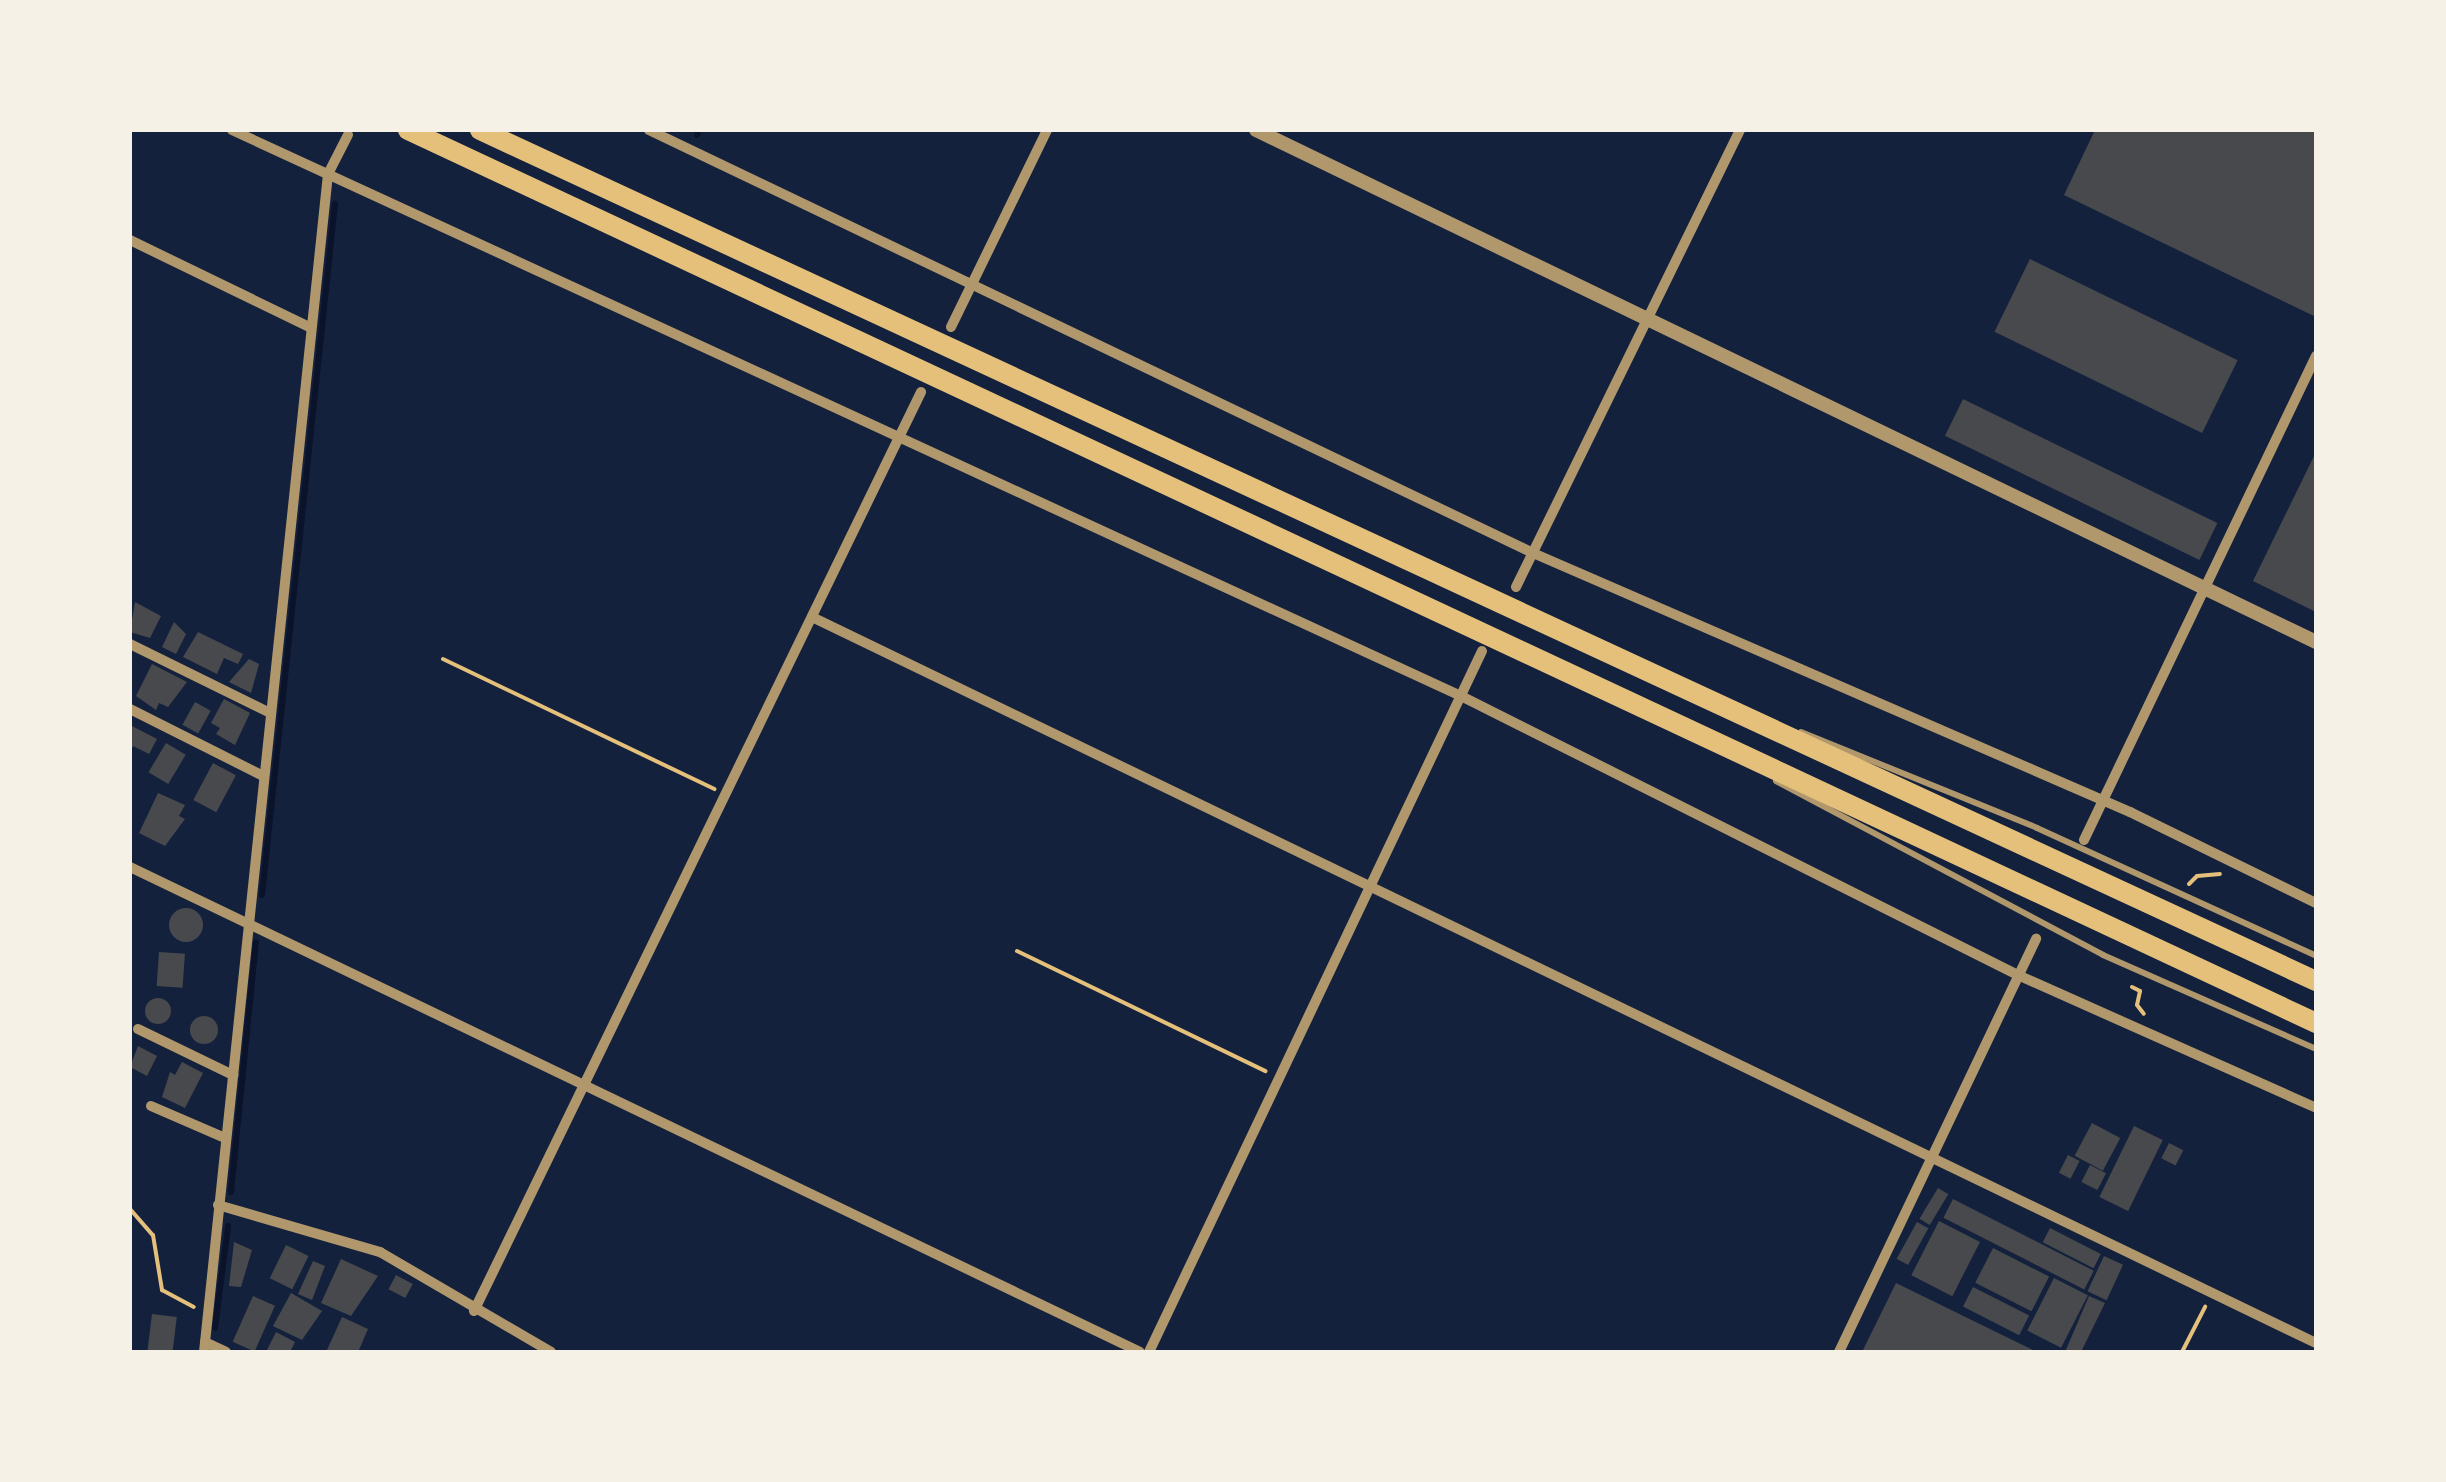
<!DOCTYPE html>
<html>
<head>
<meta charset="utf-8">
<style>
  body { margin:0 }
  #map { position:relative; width:2446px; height:1482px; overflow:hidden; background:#14213d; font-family:Signika,sans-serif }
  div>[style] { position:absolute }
  .stream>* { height:6px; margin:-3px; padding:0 3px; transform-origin:3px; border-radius:3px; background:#0b132b }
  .building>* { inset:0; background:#48494c; transform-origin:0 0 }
  .round { border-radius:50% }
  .path>* { height:4px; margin:-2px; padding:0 2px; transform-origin:2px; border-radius:2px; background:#e5c07b }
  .service>* { height:6px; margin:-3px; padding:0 3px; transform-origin:3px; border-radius:3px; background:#b1986c }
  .minor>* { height:10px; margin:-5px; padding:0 5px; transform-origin:5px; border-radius:5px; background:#b1986c }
  .tertiary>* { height:14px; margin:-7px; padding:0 7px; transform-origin:7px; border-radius:7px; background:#b1986c }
  .motorway>* { height:20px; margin:-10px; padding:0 10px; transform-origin:10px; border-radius:10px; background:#e5c07b }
  span { translate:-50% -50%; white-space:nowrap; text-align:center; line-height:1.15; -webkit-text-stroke:10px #f6f1e7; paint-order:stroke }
  .frame { position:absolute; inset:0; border:132px solid #f6f1e7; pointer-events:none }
</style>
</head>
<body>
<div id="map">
  <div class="stream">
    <i style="left:697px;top:135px;width:5px;rotate:-68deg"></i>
    <i style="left:262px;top:895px;width:695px;rotate:-83.97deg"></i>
    <i style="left:231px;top:1192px;width:251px;rotate:-84.3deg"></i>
    <i style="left:215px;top:1328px;width:103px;rotate:-82.7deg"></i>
  </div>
  <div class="building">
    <i style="clip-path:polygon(2095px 130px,2316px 130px,2316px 317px,2064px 195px)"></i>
    <i style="left:2030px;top:259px;width:231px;height:81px;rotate:26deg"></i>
    <i style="left:1963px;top:399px;width:283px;height:41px;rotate:26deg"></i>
    <i style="clip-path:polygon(2316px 452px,2316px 612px,2253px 581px)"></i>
    <i style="clip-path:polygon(135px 602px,161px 616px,150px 638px,130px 632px)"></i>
    <i style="clip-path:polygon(174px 622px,186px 634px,176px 654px,162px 647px)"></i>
    <i style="clip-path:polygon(198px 632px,243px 654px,238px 664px,224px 658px,217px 674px,183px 657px)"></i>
    <i style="clip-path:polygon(249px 659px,259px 664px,251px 693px,229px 682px)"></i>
    <i style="clip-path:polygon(152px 664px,187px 682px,168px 707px,159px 703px,156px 710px,136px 696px)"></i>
    <i style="clip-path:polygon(224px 699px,250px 713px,235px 745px,216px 734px,220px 728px,211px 723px)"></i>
    <i style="left:195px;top:702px;width:18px;height:26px;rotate:29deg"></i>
    <i style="clip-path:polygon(130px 725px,157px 739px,149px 754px,133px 746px,130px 753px)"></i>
    <i style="left:166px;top:743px;width:23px;height:34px;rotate:31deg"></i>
    <i style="left:213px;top:763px;width:26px;height:42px;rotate:28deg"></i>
    <i style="clip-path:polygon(158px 793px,185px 805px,179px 816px,185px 819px,165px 846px,139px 833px)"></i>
    <i class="round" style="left:169px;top:908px;width:34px;height:34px"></i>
    <i style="left:159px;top:952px;width:26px;height:34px;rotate:4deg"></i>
    <i class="round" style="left:145px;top:998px;width:26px;height:26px"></i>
    <i class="round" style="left:190px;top:1016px;width:28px;height:28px"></i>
    <i style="clip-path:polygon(138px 1046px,157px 1056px,147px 1076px,130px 1067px)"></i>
    <i style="clip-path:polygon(182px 1062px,203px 1073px,185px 1108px,162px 1097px,170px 1072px,175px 1075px)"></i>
    <i style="left:2092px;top:1123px;width:32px;height:37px;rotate:28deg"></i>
    <i style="left:2134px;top:1126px;width:32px;height:79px;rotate:26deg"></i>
    <i style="left:2169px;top:1143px;width:16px;height:17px;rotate:27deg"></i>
    <i style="left:2068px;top:1155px;width:13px;height:20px;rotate:27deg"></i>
    <i style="left:2090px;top:1165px;width:18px;height:19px;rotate:27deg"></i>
    <i style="left:1938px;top:1188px;width:12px;height:36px;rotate:31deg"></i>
    <i style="left:1953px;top:1199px;width:158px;height:21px;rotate:27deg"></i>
    <i style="left:1939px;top:1221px;width:46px;height:61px;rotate:27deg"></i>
    <i style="left:1917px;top:1222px;width:13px;height:42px;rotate:29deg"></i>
    <i style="left:2050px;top:1228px;width:57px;height:16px;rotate:27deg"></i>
    <i style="clip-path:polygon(234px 1242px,252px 1250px,241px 1287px,229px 1286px)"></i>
    <i style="left:286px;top:1245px;width:25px;height:37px;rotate:26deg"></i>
    <i style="left:1993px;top:1248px;width:63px;height:39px;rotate:27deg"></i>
    <i style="left:2104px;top:1256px;width:21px;height:39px;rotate:25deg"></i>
    <i style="clip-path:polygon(341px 1259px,378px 1276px,351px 1316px,321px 1303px)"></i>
    <i style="clip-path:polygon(313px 1261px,325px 1266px,312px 1300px,298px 1294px)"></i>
    <i style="left:396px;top:1275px;width:19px;height:16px;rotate:28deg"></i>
    <i style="left:2054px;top:1278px;width:38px;height:59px;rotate:27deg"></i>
    <i style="clip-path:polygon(1896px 1283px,2037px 1352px,1862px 1352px)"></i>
    <i style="left:1973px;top:1287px;width:63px;height:22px;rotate:27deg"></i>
    <i style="clip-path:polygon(291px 1293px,322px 1311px,302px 1340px,273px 1326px)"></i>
    <i style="left:253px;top:1296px;width:24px;height:50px;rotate:24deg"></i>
    <i style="clip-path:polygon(2089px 1296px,2105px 1303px,2081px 1352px,2065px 1352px)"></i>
    <i style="left:152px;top:1314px;width:25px;height:38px;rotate:7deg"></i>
    <i style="clip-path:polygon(342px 1317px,368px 1329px,358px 1352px,327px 1350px)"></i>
    <i style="clip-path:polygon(276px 1332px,295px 1342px,290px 1352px,266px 1352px)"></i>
  </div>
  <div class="path">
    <i style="left:443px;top:659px;width:301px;rotate:25.6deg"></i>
    <i style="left:2189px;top:884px;width:11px;rotate:-45deg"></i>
    <i style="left:2197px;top:876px;width:23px;rotate:-5deg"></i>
    <i style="left:1017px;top:951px;width:276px;rotate:25.8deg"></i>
    <i style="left:2132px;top:987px;width:9px;rotate:27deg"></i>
    <i style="left:2140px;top:991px;width:14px;rotate:102deg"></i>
    <i style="left:2137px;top:1005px;width:11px;rotate:52deg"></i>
    <i style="left:130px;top:1209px;width:35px;rotate:49deg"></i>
    <i style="left:153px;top:1235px;width:56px;rotate:80.7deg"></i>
    <i style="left:162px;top:1290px;width:36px;rotate:28deg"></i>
    <i style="left:2182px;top:1352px;width:51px;rotate:-62.9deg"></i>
  </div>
  <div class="service">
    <i style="left:1801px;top:732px;width:255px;rotate:22.1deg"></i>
    <i style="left:2037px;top:828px;width:307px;rotate:24.6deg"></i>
    <i style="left:1776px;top:781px;width:370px;rotate:28deg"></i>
    <i style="left:2103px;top:955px;width:233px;rotate:23.8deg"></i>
  </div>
  <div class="minor">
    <i style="left:232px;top:130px;width:1353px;rotate:24.73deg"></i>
    <i style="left:1461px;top:696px;width:625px;rotate:26.61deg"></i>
    <i style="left:2020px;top:976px;width:324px;rotate:24deg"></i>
    <i style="left:649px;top:130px;width:980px;rotate:25.57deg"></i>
    <i style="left:1533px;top:553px;width:651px;rotate:23.45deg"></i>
    <i style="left:2130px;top:812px;width:207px;rotate:26.1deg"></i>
    <i style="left:130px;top:240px;width:201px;rotate:25.9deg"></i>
    <i style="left:951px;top:327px;width:219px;rotate:-64deg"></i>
    <i style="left:1516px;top:587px;width:509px;rotate:-63.89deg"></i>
    <i style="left:812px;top:617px;width:1670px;rotate:25.77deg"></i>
    <i style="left:130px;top:644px;width:156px;rotate:26.2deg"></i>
    <i style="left:130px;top:709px;width:149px;rotate:26.7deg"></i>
    <i style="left:2084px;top:840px;width:537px;rotate:-64.39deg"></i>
    <i style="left:130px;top:867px;width:1120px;rotate:25.65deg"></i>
    <i style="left:138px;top:1029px;width:106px;rotate:25.8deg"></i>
    <i style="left:151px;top:1106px;width:81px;rotate:23.4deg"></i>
    <i style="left:218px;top:1205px;width:169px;rotate:16.2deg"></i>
    <i style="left:380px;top:1252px;width:198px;rotate:30.3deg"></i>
    <i style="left:474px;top:1311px;width:1022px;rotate:-64.06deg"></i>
    <i style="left:205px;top:1342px;width:23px;rotate:25deg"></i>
    <i style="left:204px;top:1352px;width:1185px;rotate:-83.99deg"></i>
    <i style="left:328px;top:174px;width:44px;rotate:-62.9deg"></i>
    <i style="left:1149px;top:1352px;width:776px;rotate:-64.59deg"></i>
    <i style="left:1839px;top:1352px;width:458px;rotate:-64.5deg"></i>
  </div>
  <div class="tertiary">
    <i style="left:1256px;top:130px;width:1177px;rotate:25.78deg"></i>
  </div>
  <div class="motorway">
    <i style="left:408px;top:130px;width:2107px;rotate:25.08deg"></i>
    <i style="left:480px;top:130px;width:2024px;rotate:24.87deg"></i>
  </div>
  <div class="frame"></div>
</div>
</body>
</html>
